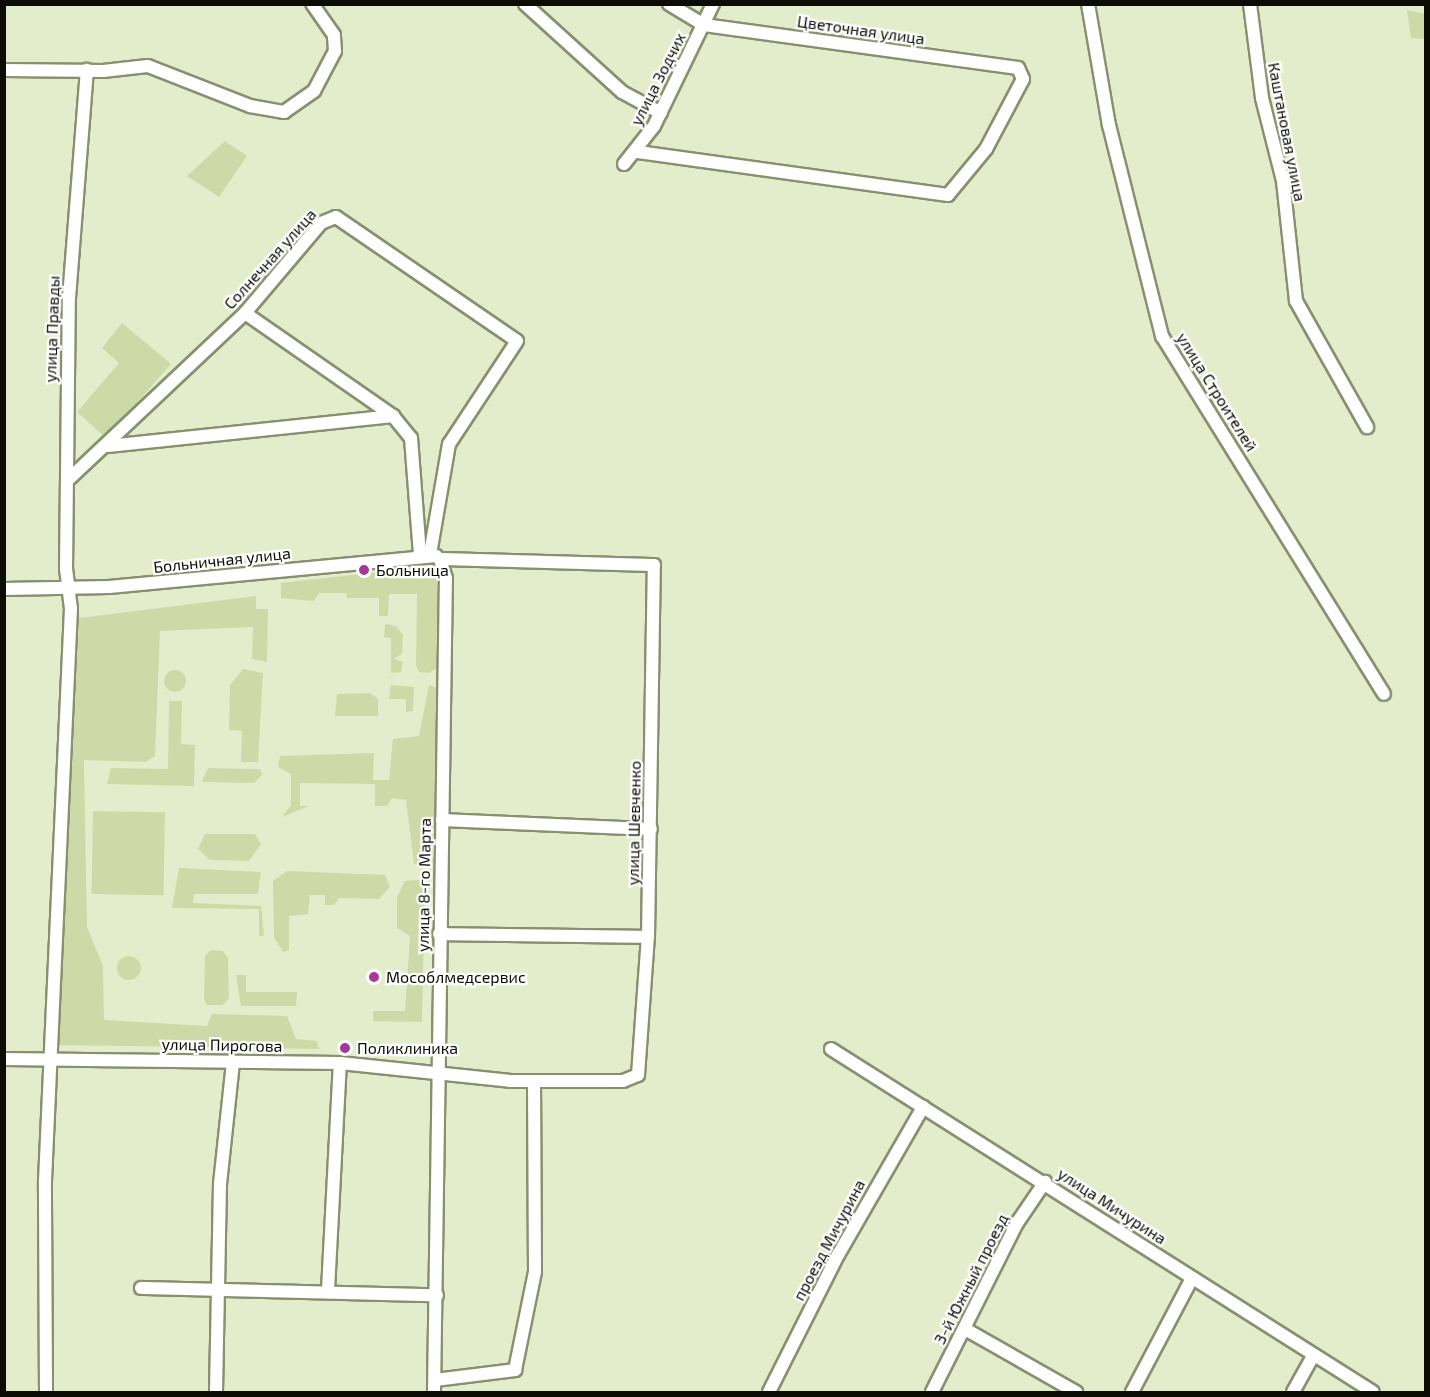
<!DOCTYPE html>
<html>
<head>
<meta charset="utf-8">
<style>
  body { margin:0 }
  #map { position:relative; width:1430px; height:1397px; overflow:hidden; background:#e4edcb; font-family:"Exo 2",sans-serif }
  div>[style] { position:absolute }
  .green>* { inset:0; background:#cddaa7; transform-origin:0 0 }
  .round { border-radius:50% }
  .roads { filter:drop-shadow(2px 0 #889070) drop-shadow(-2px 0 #889070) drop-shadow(0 2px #889070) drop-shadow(0 -2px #889070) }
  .minor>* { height:12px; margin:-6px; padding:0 6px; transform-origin:6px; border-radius:6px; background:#fff }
  .dots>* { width:16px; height:16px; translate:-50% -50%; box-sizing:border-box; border:3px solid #fff; border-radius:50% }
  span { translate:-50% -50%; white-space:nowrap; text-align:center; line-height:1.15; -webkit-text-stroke:4.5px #fff; paint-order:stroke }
  .street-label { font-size:16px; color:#0b0d04 }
  .poi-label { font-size:16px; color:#0b0d04 }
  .left { translate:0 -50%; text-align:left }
  .frame { position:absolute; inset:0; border:6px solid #0b0d04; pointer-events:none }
</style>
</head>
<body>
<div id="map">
  <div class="green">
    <i style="clip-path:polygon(1407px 10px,1425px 14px,1425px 39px,1411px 38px)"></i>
    <i style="clip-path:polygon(225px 141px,247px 156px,219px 197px,187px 176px)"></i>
    <i style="clip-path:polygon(122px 323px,171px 364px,106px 438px,77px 412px,119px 363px,102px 348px)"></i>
    <i style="clip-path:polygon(413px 568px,430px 569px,437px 577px,437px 668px,429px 673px,419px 672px,416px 665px,417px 594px,389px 594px,388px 616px,379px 616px,379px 598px,347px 598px,346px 593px,319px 593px,314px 601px,281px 598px,281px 583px)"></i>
    <i style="clip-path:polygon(256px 596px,256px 609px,268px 609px,267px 662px,252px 659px,253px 627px,160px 631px,155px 756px,146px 762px,84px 760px,87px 927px,103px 966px,104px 1020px,207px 1026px,212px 1014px,287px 1016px,296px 1039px,317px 1041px,319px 1049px,59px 1045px,79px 618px)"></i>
    <i style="clip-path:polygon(385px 624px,396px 626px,403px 635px,402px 654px,393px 659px,403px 662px,401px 672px,391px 673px,391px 638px,384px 637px)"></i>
    <i style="clip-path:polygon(243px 669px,263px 673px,258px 762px,241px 762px,242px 731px,229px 730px,230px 685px)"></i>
    <i class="round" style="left:164px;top:670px;width:22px;height:22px"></i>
    <i style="clip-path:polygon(391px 685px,414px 687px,413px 711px,406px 712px,406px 699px,389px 699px)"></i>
    <i style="clip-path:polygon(429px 685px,437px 688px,433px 868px,414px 864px,406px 800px,392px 798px,387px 806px,375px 806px,375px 784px,300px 783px,300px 806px,309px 806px,282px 817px,291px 805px,291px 774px,278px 767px,280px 756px,374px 753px,373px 780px,389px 780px,393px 739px,419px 736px)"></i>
    <i style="clip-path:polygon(370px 693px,378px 699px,378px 716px,335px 716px,337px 694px)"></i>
    <i style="clip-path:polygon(169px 701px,182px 701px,181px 744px,195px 745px,194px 786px,107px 784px,111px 768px,168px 769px)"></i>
    <i style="clip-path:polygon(208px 768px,260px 769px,262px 775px,254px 783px,202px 782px)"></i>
    <i style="left:93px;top:811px;width:72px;height:83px;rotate:1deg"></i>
    <i style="clip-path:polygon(205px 834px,255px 834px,261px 844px,249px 861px,210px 860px,198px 849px)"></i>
    <i style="clip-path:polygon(179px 868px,261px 872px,258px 894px,194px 894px,193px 903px,261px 906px,264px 936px,259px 936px,259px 909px,172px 908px)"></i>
    <i style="clip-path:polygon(287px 871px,385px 875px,390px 887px,379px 899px,339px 898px,334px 905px,325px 905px,325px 895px,310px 895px,308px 914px,289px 916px,289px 950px,283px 952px,274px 938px,273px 881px)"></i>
    <i style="clip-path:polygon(425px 879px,422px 1022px,373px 1021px,373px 1011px,405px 1011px,410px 936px,397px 928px,397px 897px,405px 881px)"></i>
    <i style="clip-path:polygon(211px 950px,223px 951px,228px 958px,229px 998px,223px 1005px,207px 1005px,204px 999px,205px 956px)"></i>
    <i class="round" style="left:117px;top:956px;width:24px;height:24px"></i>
    <i style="clip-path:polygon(236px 975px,246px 975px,246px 992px,297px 992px,296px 1006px,241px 1006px)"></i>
  </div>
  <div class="roads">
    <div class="minor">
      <i style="left:525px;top:4px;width:131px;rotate:42.2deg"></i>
      <i style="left:622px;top:92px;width:44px;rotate:28.3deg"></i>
      <i style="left:1088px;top:4px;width:123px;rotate:80.2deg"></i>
      <i style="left:1109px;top:125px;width:218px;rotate:75.9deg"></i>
      <i style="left:1162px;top:336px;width:421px;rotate:58.2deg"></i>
      <i style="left:1250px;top:4px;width:95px;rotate:82.7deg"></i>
      <i style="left:1262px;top:98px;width:86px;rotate:75.8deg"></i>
      <i style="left:1283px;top:181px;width:121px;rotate:83.8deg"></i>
      <i style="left:1296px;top:301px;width:145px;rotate:60.6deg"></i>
      <i style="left:4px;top:70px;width:99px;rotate:0.6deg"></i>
      <i style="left:103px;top:71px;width:45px;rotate:-6.3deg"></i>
      <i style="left:148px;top:66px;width:110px;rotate:21.4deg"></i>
      <i style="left:250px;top:106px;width:35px;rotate:10deg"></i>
      <i style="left:284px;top:112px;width:37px;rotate:-35deg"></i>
      <i style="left:314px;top:91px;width:45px;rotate:-62.3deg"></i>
      <i style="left:335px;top:51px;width:16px;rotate:-94deg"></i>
      <i style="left:334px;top:35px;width:38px;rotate:-125deg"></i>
      <i style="left:638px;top:152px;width:313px;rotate:7.9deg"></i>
      <i style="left:948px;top:195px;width:60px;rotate:-50.4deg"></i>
      <i style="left:986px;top:149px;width:79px;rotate:-62.1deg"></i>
      <i style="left:1023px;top:79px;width:12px;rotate:-114deg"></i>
      <i style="left:1018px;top:68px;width:317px;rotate:-172.2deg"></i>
      <i style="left:704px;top:25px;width:41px;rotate:-149deg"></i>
      <i style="left:624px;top:164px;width:48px;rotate:-51.7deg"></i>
      <i style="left:654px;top:126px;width:136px;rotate:-64.2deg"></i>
      <i style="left:245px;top:313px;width:180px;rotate:34.8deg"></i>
      <i style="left:108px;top:446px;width:287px;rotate:-6deg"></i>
      <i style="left:393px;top:416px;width:28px;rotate:51deg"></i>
      <i style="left:411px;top:438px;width:116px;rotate:85.6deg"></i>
      <i style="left:70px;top:478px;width:241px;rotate:-43.3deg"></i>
      <i style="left:245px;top:313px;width:118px;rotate:-49.8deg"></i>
      <i style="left:321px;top:223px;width:16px;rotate:-22deg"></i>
      <i style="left:336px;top:217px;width:219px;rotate:34.4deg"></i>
      <i style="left:517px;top:341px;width:123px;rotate:123.4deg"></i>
      <i style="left:449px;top:444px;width:112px;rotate:99.8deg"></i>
      <i style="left:4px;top:589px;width:105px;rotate:-1.1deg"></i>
      <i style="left:109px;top:587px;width:329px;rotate:-5.4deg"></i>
      <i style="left:442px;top:820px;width:209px;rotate:2.5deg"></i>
      <i style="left:439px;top:934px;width:209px;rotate:0.8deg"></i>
      <i style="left:831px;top:1049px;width:641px;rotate:32.33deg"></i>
      <i style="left:4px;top:1059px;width:336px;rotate:0.7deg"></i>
      <i style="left:340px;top:1063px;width:171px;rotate:6deg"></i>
      <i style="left:510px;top:1081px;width:113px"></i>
      <i style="left:623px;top:1081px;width:16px;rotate:-22deg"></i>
      <i style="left:638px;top:1075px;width:138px;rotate:-85.9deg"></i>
      <i style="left:648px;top:937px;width:372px;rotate:-89.1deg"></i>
      <i style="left:654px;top:565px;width:214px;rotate:-178.4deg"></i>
      <i style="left:141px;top:1288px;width:296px;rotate:1.4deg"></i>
      <i style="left:328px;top:1290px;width:227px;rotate:-87deg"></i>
      <i style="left:965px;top:1329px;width:128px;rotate:29.6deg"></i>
      <i style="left:435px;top:1380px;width:81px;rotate:-7.1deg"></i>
      <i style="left:515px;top:1370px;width:100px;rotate:-78.5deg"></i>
      <i style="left:535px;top:1272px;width:191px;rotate:-90.3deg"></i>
      <i style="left:46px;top:1392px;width:211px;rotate:-90.3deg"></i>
      <i style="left:45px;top:1181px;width:573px;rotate:-87.4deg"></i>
      <i style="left:71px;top:609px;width:39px;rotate:-97deg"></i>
      <i style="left:66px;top:570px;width:272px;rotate:-89.4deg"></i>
      <i style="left:69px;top:298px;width:229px;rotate:-85.5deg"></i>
      <i style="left:216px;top:1392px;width:208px;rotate:-88.9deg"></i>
      <i style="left:220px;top:1184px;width:123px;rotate:-83.9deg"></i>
      <i style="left:434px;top:1392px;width:814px;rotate:-89.16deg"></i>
      <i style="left:446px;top:578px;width:20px;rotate:-108deg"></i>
      <i style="left:769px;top:1392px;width:153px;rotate:-63.3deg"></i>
      <i style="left:838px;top:1255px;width:171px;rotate:-60.1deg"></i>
      <i style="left:932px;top:1392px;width:189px;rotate:-63.3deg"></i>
      <i style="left:1017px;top:1223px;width:50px;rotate:-55.7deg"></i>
      <i style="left:1132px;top:1392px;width:129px;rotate:-62.2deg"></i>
      <i style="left:1293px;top:1392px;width:41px;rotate:-60.9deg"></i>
    </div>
  </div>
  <div class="dots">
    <i style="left:364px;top:570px;background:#a63897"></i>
    <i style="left:374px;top:977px;background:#a63897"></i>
    <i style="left:345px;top:1048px;background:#a63897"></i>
  </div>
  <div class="street-label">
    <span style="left:861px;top:30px;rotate:8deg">Цветочная улица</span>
    <span style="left:658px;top:79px;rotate:-63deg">улица Зодчих</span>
    <span style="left:1287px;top:132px;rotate:79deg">Каштановая улица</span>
    <span style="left:270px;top:259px;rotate:-48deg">Солнечная улица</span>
    <span style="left:52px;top:329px;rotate:-88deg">улица Правды</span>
    <span style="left:1217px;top:392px;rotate:58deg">улица Строителей</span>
    <span style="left:222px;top:560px;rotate:-6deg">Больничная улица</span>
    <span style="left:634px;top:823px;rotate:-89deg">улица Шевченко</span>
    <span style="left:424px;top:885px;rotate:-89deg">улица 8-го Марта</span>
    <span style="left:222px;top:1045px;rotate:1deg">улица Пирогова</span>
    <span style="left:1112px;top:1206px;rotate:33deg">улица Мичурина</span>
    <span style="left:829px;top:1240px;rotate:-62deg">проезд Мичурина</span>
    <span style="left:971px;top:1279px;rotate:-63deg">3-й Южный проезд</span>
  </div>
  <div class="poi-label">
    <span class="left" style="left:376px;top:570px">Больница</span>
    <span class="left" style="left:386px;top:977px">Мособлмедсервис</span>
    <span class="left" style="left:357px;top:1048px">Поликлиника</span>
  </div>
  <div class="frame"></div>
</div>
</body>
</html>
